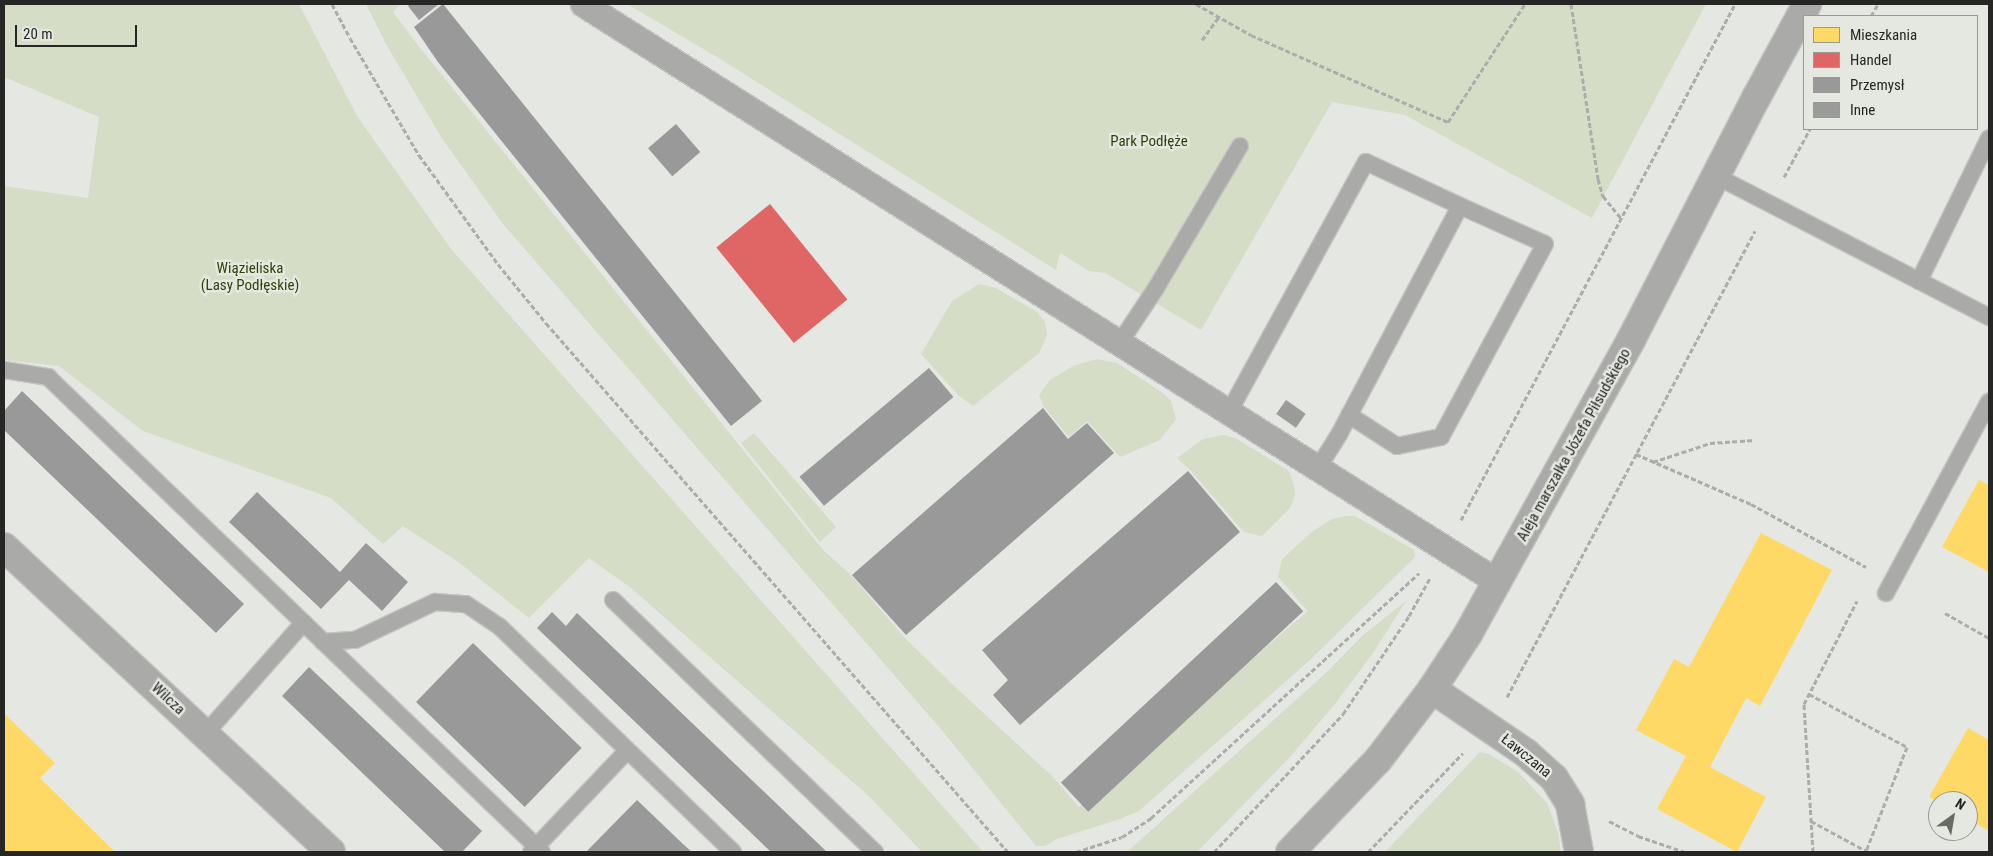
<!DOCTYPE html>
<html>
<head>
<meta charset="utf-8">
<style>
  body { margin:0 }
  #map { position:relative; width:1993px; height:856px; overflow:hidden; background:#e5e7e2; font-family:"Roboto Condensed",sans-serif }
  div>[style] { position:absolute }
  .green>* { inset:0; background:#d5ddc7 }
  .homes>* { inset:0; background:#ffd966 }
  .shops>* { inset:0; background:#e06666; transform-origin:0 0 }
  .industry>* { inset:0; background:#999; transform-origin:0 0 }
  .building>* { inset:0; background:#9b9c99; transform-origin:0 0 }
  .path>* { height:3px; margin-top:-1.5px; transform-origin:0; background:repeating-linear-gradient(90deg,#acacab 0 5px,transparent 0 7.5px) }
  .roads { filter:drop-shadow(1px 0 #c3c3c1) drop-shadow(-1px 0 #c3c3c1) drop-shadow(0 1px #c3c3c1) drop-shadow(0 -1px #c3c3c1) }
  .service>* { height:16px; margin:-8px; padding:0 8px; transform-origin:8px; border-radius:8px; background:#aaaba9 }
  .pedestrian>* { height:25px; margin:-12.5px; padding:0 12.5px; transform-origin:12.5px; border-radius:12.5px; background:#aaaba9 }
  .minor>* { height:28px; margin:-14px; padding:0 14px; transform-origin:14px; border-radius:14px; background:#aaaba9 }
  .tertiary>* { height:28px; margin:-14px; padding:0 14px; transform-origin:14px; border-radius:14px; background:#aaaba9 }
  span { translate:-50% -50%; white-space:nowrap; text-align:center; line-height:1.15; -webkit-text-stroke:5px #e5e8e1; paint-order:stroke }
  .park-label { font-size:15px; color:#324105 }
  .street-label { font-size:15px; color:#262624 }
  .frame { position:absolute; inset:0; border:5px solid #262624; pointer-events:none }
  .legend { position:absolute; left:1803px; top:15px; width:175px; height:115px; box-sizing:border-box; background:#e5e8e1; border:1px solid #999a95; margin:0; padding:6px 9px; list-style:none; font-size:15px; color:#262624 }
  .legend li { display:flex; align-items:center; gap:10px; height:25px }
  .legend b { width:25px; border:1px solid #999a95 }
  .north { position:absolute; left:1928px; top:791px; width:50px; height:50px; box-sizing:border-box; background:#e5e8e1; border:1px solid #999a95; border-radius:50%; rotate:32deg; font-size:14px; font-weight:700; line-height:20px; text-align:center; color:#262624 }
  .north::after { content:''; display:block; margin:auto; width:18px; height:22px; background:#696a66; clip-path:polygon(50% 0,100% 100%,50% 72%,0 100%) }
  .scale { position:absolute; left:15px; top:25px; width:122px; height:22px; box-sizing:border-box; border:2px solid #262624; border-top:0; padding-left:6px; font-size:15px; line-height:18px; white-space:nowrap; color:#262624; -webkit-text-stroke:4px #e5e8e1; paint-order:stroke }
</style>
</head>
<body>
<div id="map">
  <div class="green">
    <i style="clip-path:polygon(4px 4px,299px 4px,357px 116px,451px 249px,983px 852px,922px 852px,870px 797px,631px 588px,589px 558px,529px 618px,457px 561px,403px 526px,383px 544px,331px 498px,143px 431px,59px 366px,4px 360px,4px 186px,88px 198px,99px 117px,4px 77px)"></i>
    <i style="clip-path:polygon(366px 4px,401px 4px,393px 12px,417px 44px,824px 551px,851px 575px,904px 637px,952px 684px,1052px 776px,1079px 807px,1308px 611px,1278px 577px,1282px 559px,1313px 531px,1332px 519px,1345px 516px,1355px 516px,1414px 550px,1415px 557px,1311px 659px,1139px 811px,1120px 819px,1057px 839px,1045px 846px,1036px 846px,940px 728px,503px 224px,441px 137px,386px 44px)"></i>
    <i style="clip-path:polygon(627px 4px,1706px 4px,1592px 218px,1405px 115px,1332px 102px,1201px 330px,1105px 273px,1089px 271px,1060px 253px,1056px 270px,717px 57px)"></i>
    <i style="clip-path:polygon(979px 284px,996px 288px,1037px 312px,1045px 322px,1047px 335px,1039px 353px,973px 406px,959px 396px,921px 354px,952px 301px)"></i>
    <i style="clip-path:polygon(1097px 359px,1117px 363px,1163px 393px,1171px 401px,1176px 419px,1160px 440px,1120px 457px,1087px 421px,1069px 437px,1044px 407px,1039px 395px,1050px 380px,1073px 366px)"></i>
    <i style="clip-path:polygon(754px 433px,836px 527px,820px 542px,741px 443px)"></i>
    <i style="clip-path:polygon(1223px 435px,1235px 438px,1289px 471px,1294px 486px,1295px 495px,1290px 508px,1262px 536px,1244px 532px,1190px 470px,1177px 458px,1203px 439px)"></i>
    <i style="clip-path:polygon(1406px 601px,1373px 653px,1335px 704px,1290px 757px,1197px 852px,1127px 852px,1327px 672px,1363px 635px)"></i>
    <i style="clip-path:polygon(1480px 752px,1489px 754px,1518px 772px,1547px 803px,1558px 832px,1561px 852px,1385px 852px)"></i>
  </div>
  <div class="homes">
    <i style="clip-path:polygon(1979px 480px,1989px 485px,1989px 572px,1942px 547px)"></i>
    <i style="clip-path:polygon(1761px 533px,1832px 570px,1760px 706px,1746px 698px,1710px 767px,1766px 797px,1737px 852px,1657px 809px,1686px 756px,1636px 730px,1674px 659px,1689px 667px)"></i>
    <i style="clip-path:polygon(4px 713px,55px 763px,40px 778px,115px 852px,6px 852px,4px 850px)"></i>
    <i style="clip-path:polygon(1968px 728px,1989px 740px,1989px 831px,1968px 819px,1968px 801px,1938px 802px,1929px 797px)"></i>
  </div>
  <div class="shops">
    <i style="left:770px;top:204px;width:123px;height:69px;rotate:51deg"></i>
  </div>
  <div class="industry">
    <i style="clip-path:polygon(410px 4px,439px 4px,419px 20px,408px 6px)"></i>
    <i style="clip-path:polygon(443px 4px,762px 401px,731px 426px,438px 62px,414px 27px)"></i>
    <i style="left:676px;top:124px;width:37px;height:37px;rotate:49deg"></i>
    <i style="left:929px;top:368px;width:38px;height:169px;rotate:50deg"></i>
    <i style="clip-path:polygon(22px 391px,244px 604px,216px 633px,4px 430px,4px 411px)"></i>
    <i style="clip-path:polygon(1043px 408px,1068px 439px,1087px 423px,1114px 453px,906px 635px,852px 575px)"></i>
    <i style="clip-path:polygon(1188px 471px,1240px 532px,1020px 725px,993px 695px,1008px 680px,982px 650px)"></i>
    <i style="clip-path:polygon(257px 492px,340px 572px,366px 543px,408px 582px,382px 611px,349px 580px,321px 609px,229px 522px)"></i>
    <i style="left:1276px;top:582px;width:40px;height:294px;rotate:47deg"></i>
    <i style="clip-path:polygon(552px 612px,566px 626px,577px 613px,827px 852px,771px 852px,537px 628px)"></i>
    <i style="left:473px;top:643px;width:151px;height:82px;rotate:44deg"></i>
    <i style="clip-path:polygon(309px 667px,482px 831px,462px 852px,445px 852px,282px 696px)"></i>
    <i style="clip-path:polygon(637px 800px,684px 845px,692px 852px,586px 852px)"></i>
  </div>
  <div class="building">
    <i style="left:1286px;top:400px;width:24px;height:17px;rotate:35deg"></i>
  </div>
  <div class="path">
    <i style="left:332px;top:4px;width:38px;rotate:62deg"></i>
    <i style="left:350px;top:38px;width:136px;rotate:59.5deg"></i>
    <i style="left:419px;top:155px;width:135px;rotate:54.1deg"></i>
    <i style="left:498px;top:264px;width:76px;rotate:50.9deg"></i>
    <i style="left:546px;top:323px;width:702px;rotate:48.87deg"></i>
    <i style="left:1196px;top:4px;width:63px;rotate:29.4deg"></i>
    <i style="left:1251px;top:35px;width:215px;rotate:23.8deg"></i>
    <i style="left:1448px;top:122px;width:141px;rotate:-56.9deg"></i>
    <i style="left:1571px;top:4px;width:177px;rotate:81.2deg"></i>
    <i style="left:1598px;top:179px;width:18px;rotate:74deg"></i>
    <i style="left:1603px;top:196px;width:28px;rotate:51deg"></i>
    <i style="left:1871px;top:16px;width:14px;rotate:-60deg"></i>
    <i style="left:1202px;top:40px;width:29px;rotate:-54deg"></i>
    <i style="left:1784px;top:177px;width:55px;rotate:-61.6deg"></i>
    <i style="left:1636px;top:454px;width:125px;rotate:23.5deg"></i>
    <i style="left:1751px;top:504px;width:131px;rotate:28.7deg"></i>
    <i style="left:1653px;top:462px;width:60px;rotate:-18.4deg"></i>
    <i style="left:1710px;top:443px;width:45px;rotate:-3.8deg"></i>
    <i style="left:1461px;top:520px;width:584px;rotate:-62.03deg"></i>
    <i style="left:1945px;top:613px;width:51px;rotate:29.6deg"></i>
    <i style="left:1809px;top:694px;width:111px;rotate:28.4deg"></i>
    <i style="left:1907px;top:747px;width:112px;rotate:111.5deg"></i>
    <i style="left:1507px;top:697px;width:528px;rotate:-61.98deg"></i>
    <i style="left:1609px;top:821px;width:33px;rotate:27deg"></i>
    <i style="left:1638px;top:836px;width:50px;rotate:18.8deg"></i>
    <i style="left:1811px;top:821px;width:65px;rotate:28.5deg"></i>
    <i style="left:1076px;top:852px;width:48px;rotate:-18.1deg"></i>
    <i style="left:1122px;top:837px;width:35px;rotate:-33deg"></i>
    <i style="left:1151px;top:818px;width:363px;rotate:-42.4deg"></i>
    <i style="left:1214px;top:852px;width:189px;rotate:-46.9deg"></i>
    <i style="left:1343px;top:714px;width:118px;rotate:-56deg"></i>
    <i style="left:1409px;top:616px;width:43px;rotate:-61.1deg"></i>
    <i style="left:1368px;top:852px;width:137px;rotate:-46.2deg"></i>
    <i style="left:1813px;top:852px;width:148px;rotate:-93.5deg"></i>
    <i style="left:1804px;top:704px;width:116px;rotate:-62.8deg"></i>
  </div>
  <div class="roads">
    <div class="service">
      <i style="left:1716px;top:176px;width:307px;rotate:27.3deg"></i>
      <i style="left:1919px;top:281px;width:159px;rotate:-63.9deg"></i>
      <i style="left:1119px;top:344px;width:67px;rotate:-56.5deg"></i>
      <i style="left:1156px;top:288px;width:165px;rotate:-59.4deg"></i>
      <i style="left:4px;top:370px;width:45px;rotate:9deg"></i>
      <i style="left:48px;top:377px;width:685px;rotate:43.88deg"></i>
      <i style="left:1229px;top:412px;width:285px;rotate:-61.3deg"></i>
      <i style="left:1366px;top:162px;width:104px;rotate:25.1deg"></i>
      <i style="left:1460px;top:206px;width:257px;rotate:117.9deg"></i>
      <i style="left:1340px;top:433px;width:41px;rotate:122.2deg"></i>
      <i style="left:1349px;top:415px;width:57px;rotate:32.9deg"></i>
      <i style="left:1397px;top:446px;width:45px;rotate:-11.6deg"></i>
      <i style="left:1441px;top:437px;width:219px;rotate:-61.7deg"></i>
      <i style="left:1545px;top:244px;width:93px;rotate:-155.9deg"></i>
      <i style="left:1886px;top:593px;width:217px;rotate:-61.7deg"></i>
      <i style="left:613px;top:600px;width:364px;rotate:43.9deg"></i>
      <i style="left:323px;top:642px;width:32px;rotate:-4deg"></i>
      <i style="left:355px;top:640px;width:89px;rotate:-25.4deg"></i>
      <i style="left:435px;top:602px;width:31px;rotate:4deg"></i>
      <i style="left:466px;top:604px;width:41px;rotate:34.1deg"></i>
      <i style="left:500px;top:627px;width:324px;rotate:44deg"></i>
      <i style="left:205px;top:734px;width:149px;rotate:-48.5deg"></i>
      <i style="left:531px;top:852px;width:139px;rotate:-46.5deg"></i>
    </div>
    <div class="pedestrian">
      <i style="left:583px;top:4px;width:1082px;rotate:32.28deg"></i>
    </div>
    <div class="minor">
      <i style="left:4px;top:547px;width:447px;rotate:43deg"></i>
      <i style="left:1432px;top:689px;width:114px;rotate:34.2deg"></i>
      <i style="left:1526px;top:753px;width:38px;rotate:42deg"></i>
      <i style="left:1554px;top:778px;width:31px;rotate:58deg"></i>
      <i style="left:1570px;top:804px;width:49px;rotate:79.4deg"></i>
    </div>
    <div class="tertiary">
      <i style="left:1290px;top:852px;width:127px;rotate:-46.3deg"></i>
      <i style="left:1378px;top:760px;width:89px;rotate:-52.7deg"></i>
      <i style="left:1432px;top:689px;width:66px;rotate:-56.8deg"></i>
      <i style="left:1468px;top:634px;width:336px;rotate:-61deg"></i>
      <i style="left:1631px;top:340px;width:272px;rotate:-62.7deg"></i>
      <i style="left:1756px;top:98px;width:107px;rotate:-61.5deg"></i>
    </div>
  </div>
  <div class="park-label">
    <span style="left:1149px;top:142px">Park Podłęże</span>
    <span style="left:250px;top:277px">Wiązieliska<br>(Lasy Podłęskie)</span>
  </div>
  <div class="street-label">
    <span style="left:1574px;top:445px;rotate:-61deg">Aleja marszałka Józefa Piłsudskiego</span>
    <span style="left:168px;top:699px;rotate:43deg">Wilcza</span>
    <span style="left:1526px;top:756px;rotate:39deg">Ławczana</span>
  </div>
  <div class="frame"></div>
  <ul class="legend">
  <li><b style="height:14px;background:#ffd966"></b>Mieszkania</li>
  <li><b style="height:14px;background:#e06666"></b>Handel</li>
  <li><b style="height:14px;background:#999"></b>Przemysł</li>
  <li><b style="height:14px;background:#9b9c99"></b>Inne</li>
  </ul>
  <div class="north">N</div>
  <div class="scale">20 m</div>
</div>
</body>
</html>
